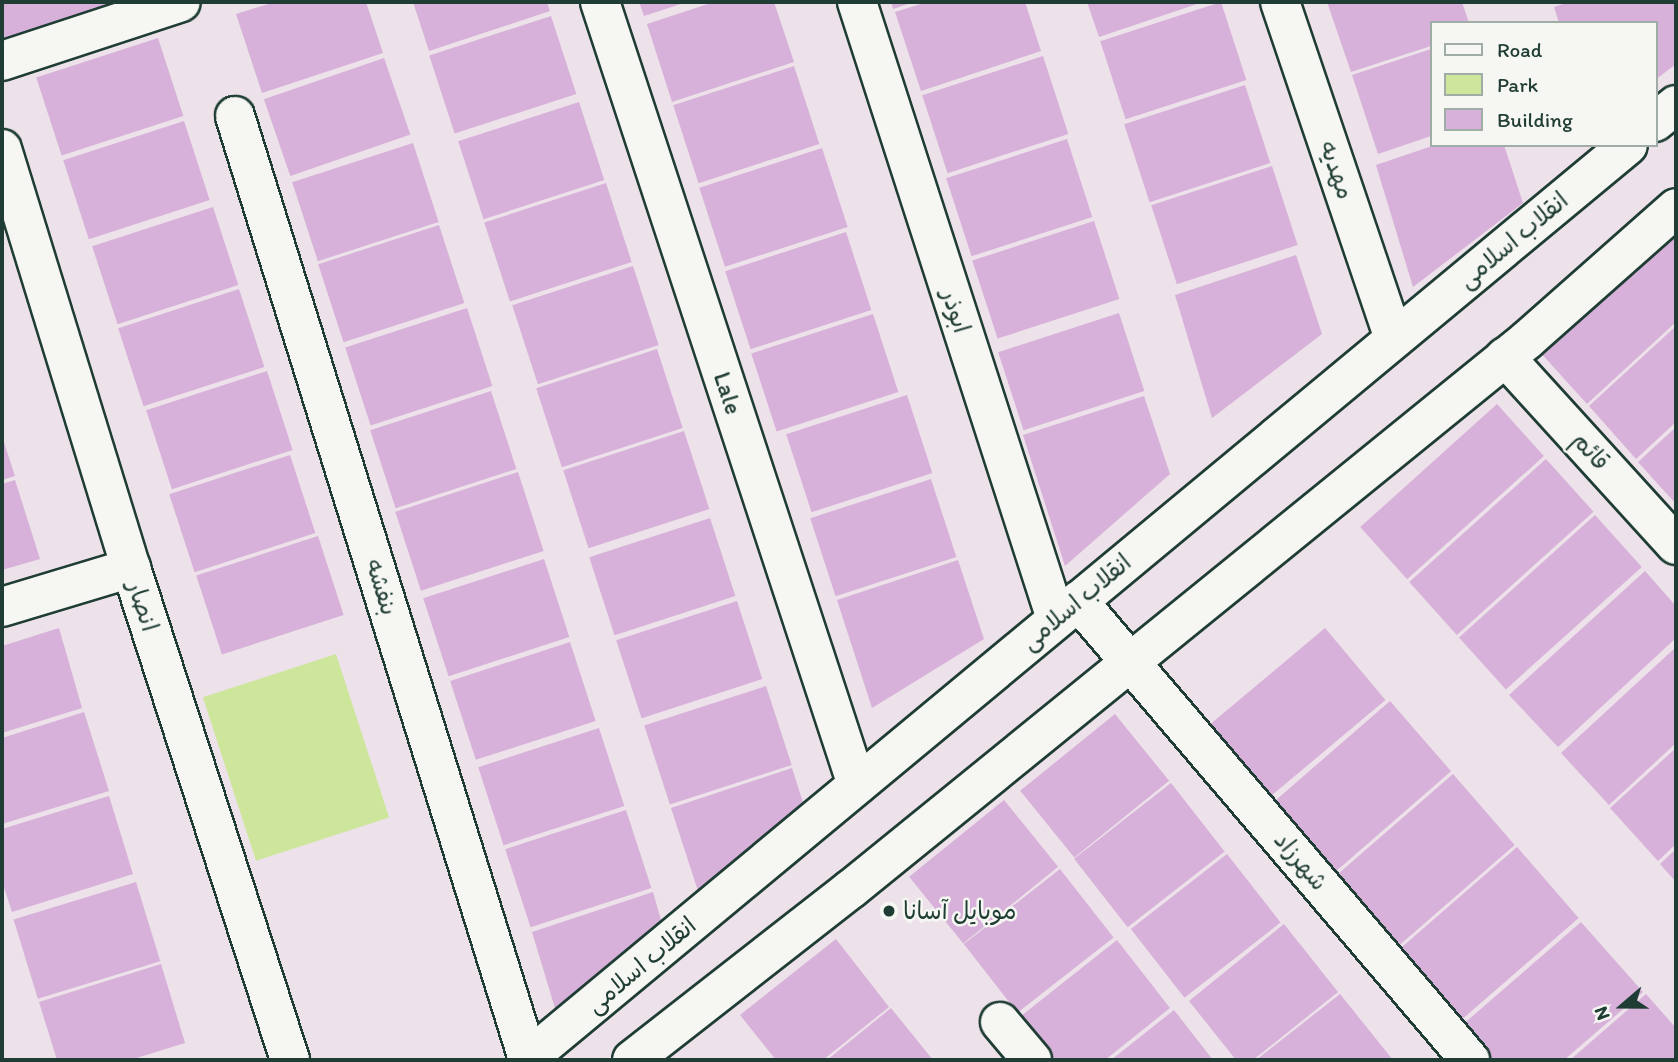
<!DOCTYPE html>
<html>
<head>
<meta charset="utf-8">
<style>
  body { margin:0 }
  #map { position:relative; width:1678px; height:1062px; overflow:hidden; background:#ede1ea; font-family:Itim,"Playpen Sans Arabic",sans-serif }
  div>[style] { position:absolute }
  .green>* { inset:0; background:#cde69c; transform-origin:0 0 }
  .building>* { inset:0; background:#d7b1d9; transform-origin:0 0 }
  .roads { filter:drop-shadow(2px 0 #1f3d34) drop-shadow(-2px 0 #1f3d34) drop-shadow(0 2px #1f3d34) drop-shadow(0 -2px #1f3d34) }
  .street>* { height:38px; margin:-19px; padding:0 19px; transform-origin:19px; border-radius:19px; background:#f6f6f2 }
  .secondary>* { height:38px; margin:-19px; padding:0 19px; transform-origin:19px; border-radius:19px; background:#f6f6f2 }
  .dots>* { width:19px; height:19px; translate:-50% -50%; box-sizing:border-box; border:4px solid #f6f6f2; border-radius:50% }
  span { translate:-50% -50%; white-space:nowrap; text-align:center; line-height:1.15; -webkit-text-stroke:5px #f6f6f2; paint-order:stroke }
  .street-label { font-size:24px; color:#1f3d34 }
  .poi-label { font-size:24px; color:#1f3d34 }
  .left { translate:0 -50%; text-align:left }
  .frame { position:absolute; inset:0; border:4px solid #1f3d34; pointer-events:none }
  .legend { position:absolute; left:1430px; top:21px; width:228px; height:126px; box-sizing:border-box; background:#f6f6f2; border:2px solid #a0aca6; margin:0; padding:9px 12px; list-style:none; font-size:21px; color:#1f3d34 }
  .legend li { display:flex; align-items:center; gap:14px; height:35px }
  .legend b { width:35px; border:2px solid #a0aca6 }
  .north { position:absolute; left:1587px; top:971px; width:70px; height:70px; -webkit-text-stroke:5px #f6f6f2; paint-order:stroke; rotate:250deg; font-size:19px; font-weight:700; line-height:28px; text-align:center; color:#1f3d34 }
  .north::after { content:''; display:block; margin:auto; width:24px; height:32px; background:#1f3d34; clip-path:polygon(50% 0,100% 100%,50% 72%,0 100%) }
</style>
</head>
<body>
<div id="map">
  <div class="green">
    <i style="left:336px;top:654px;width:172px;height:140px;rotate:72deg"></i>
  </div>
  <div class="building">
    <i style="clip-path:polygon(2px 2px,118px 2px,121px 12px,2px 51px)"></i>
    <i style="clip-path:polygon(275px 2px,366px 2px,383px 53px,262px 93px,236px 14px)"></i>
    <i style="clip-path:polygon(413px 2px,547px 2px,550px 11px,429px 51px)"></i>
    <i style="clip-path:polygon(639px 2px,687px 2px,644px 16px)"></i>
    <i style="clip-path:polygon(714px 2px,774px 2px,794px 62px,672px 102px,647px 24px)"></i>
    <i style="clip-path:polygon(891px 2px,914px 2px,893px 9px)"></i>
    <i style="clip-path:polygon(927px 2px,1025px 2px,1041px 51px,921px 91px,895px 12px)"></i>
    <i style="clip-path:polygon(1087px 2px,1203px 2px,1099px 37px)"></i>
    <i style="left:1221px;top:2px;width:82px;height:127px;rotate:72deg"></i>
    <i style="clip-path:polygon(1327px 2px,1462px 2px,1469px 23px,1431px 23px,1431px 46px,1351px 72px)"></i>
    <i style="clip-path:polygon(1569px 2px,1676px 2px,1676px 64px,1655px 80px,1655px 23px,1559px 23px,1554px 7px)"></i>
    <i style="left:551px;top:16px;width:82px;height:128px;rotate:72deg"></i>
    <i style="left:158px;top:38px;width:82px;height:128px;rotate:72deg"></i>
    <i style="clip-path:polygon(1431px 49px,1431px 136px,1378px 154px,1352px 75px)"></i>
    <i style="left:1043px;top:56px;width:82px;height:127px;rotate:72deg"></i>
    <i style="left:384px;top:58px;width:81px;height:127px;rotate:71deg"></i>
    <i style="left:794px;top:66px;width:82px;height:127px;rotate:72deg"></i>
    <i style="left:1245px;top:85px;width:82px;height:127px;rotate:72deg"></i>
    <i style="left:579px;top:102px;width:82px;height:127px;rotate:72deg"></i>
    <i style="left:184px;top:121px;width:83px;height:127px;rotate:72deg"></i>
    <i style="left:1067px;top:139px;width:82px;height:127px;rotate:72deg"></i>
    <i style="left:413px;top:143px;width:83px;height:127px;rotate:72deg"></i>
    <i style="clip-path:polygon(1435px 145px,1504px 145px,1523px 203px,1413px 287px,1376px 165px)"></i>
    <i style="left:822px;top:148px;width:83px;height:129px;rotate:72deg"></i>
    <i style="left:1272px;top:166px;width:83px;height:127px;rotate:72deg"></i>
    <i style="left:606px;top:183px;width:83px;height:128px;rotate:72deg"></i>
    <i style="left:213px;top:207px;width:82px;height:127px;rotate:72deg"></i>
    <i style="left:1094px;top:221px;width:82px;height:128px;rotate:72deg"></i>
    <i style="left:439px;top:225px;width:82px;height:127px;rotate:72deg"></i>
    <i style="clip-path:polygon(1676px 230px,1676px 322px,1587px 404px,1539px 351px)"></i>
    <i style="left:846px;top:232px;width:82px;height:127px;rotate:72deg"></i>
    <i style="clip-path:polygon(1296px 255px,1322px 334px,1212px 418px,1175px 295px)"></i>
    <i style="left:633px;top:266px;width:83px;height:127px;rotate:72deg"></i>
    <i style="left:239px;top:289px;width:82px;height:127px;rotate:72deg"></i>
    <i style="left:467px;top:308px;width:82px;height:128px;rotate:72deg"></i>
    <i style="left:1119px;top:313px;width:82px;height:127px;rotate:72deg"></i>
    <i style="left:873px;top:314px;width:82px;height:128px;rotate:72deg"></i>
    <i style="clip-path:polygon(1676px 326px,1676px 422px,1636px 459px,1589px 406px)"></i>
    <i style="left:657px;top:349px;width:83px;height:127px;rotate:72deg"></i>
    <i style="left:267px;top:371px;width:83px;height:127px;rotate:72deg"></i>
    <i style="left:491px;top:391px;width:82px;height:127px;rotate:72deg"></i>
    <i style="left:907px;top:395px;width:82px;height:127px;rotate:72deg"></i>
    <i style="clip-path:polygon(1144px 396px,1170px 474px,1065px 566px,1023px 435px)"></i>
    <i style="left:1497px;top:404px;width:70px;height:184px;rotate:48deg"></i>
    <i style="clip-path:polygon(1676px 427px,1676px 504px,1638px 462px)"></i>
    <i style="left:684px;top:431px;width:82px;height:127px;rotate:72deg"></i>
    <i style="clip-path:polygon(2px 436px,15px 476px,2px 480px)"></i>
    <i style="left:290px;top:455px;width:82px;height:127px;rotate:72deg"></i>
    <i style="left:1546px;top:459px;width:71px;height:184px;rotate:48deg"></i>
    <i style="left:518px;top:472px;width:83px;height:129px;rotate:72deg"></i>
    <i style="left:931px;top:479px;width:82px;height:127px;rotate:72deg"></i>
    <i style="clip-path:polygon(15px 480px,40px 559px,2px 570px,2px 484px)"></i>
    <i style="left:1595px;top:515px;width:70px;height:183px;rotate:48deg"></i>
    <i style="left:710px;top:518px;width:82px;height:127px;rotate:72deg"></i>
    <i style="left:318px;top:536px;width:83px;height:128px;rotate:72deg"></i>
    <i style="left:544px;top:559px;width:82px;height:127px;rotate:72deg"></i>
    <i style="clip-path:polygon(958px 560px,984px 639px,872px 708px,837px 600px)"></i>
    <i style="clip-path:polygon(1645px 571px,1676px 606px,1676px 638px,1558px 747px,1509px 695px)"></i>
    <i style="left:737px;top:601px;width:82px;height:127px;rotate:72deg"></i>
    <i style="clip-path:polygon(59px 628px,82px 708px,2px 733px,2px 646px)"></i>
    <i style="left:1325px;top:628px;width:94px;height:160px;rotate:50deg"></i>
    <i style="left:570px;top:642px;width:83px;height:126px;rotate:72deg"></i>
    <i style="clip-path:polygon(1676px 647px,1676px 743px,1609px 805px,1561px 753px)"></i>
    <i style="left:766px;top:686px;width:83px;height:128px;rotate:72deg"></i>
    <i style="left:1390px;top:701px;width:93px;height:160px;rotate:49deg"></i>
    <i style="clip-path:polygon(84px 712px,109px 791px,2px 824px,2px 738px)"></i>
    <i style="left:1115px;top:714px;width:86px;height:122px;rotate:51deg"></i>
    <i style="left:599px;top:728px;width:82px;height:127px;rotate:72deg"></i>
    <i style="clip-path:polygon(1676px 748px,1676px 844px,1658px 861px,1610px 808px)"></i>
    <i style="clip-path:polygon(792px 768px,806px 812px,699px 894px,671px 808px)"></i>
    <i style="left:1453px;top:774px;width:94px;height:160px;rotate:49deg"></i>
    <i style="left:1171px;top:783px;width:87px;height:123px;rotate:52deg"></i>
    <i style="clip-path:polygon(109px 796px,133px 874px,12px 912px,2px 881px,2px 829px)"></i>
    <i style="left:1004px;top:800px;width:86px;height:122px;rotate:51deg"></i>
    <i style="left:626px;top:810px;width:82px;height:127px;rotate:72deg"></i>
    <i style="left:1517px;top:847px;width:94px;height:160px;rotate:49deg"></i>
    <i style="clip-path:polygon(1676px 849px,1676px 882px,1660px 864px)"></i>
    <i style="left:1227px;top:854px;width:87px;height:122px;rotate:52deg"></i>
    <i style="left:1060px;top:869px;width:87px;height:122px;rotate:52deg"></i>
    <i style="left:136px;top:882px;width:83px;height:128px;rotate:73deg"></i>
    <i style="clip-path:polygon(653px 892px,665px 934px,557px 1015px,532px 932px)"></i>
    <i style="clip-path:polygon(1581px 922px,1643px 992px,1564px 1060px,1488px 1060px,1460px 1027px)"></i>
    <i style="clip-path:polygon(1284px 924px,1338px 992px,1253px 1060px,1236px 1060px,1189px 1001px)"></i>
    <i style="clip-path:polygon(836px 939px,889px 1007px,823px 1060px,776px 1060px,740px 1015px)"></i>
    <i style="clip-path:polygon(1117px 940px,1170px 1008px,1105px 1060px,1056px 1060px,1021px 1016px)"></i>
    <i style="clip-path:polygon(161px 964px,185px 1043px,130px 1060px,57px 1060px,39px 1002px)"></i>
    <i style="clip-path:polygon(1340px 994px,1393px 1060px,1256px 1060px)"></i>
    <i style="clip-path:polygon(1646px 994px,1676px 1028px,1676px 1060px,1570px 1060px)"></i>
    <i style="clip-path:polygon(891px 1008px,933px 1060px,827px 1060px)"></i>
    <i style="clip-path:polygon(1174px 1010px,1213px 1060px,1111px 1060px)"></i>
  </div>
  <div class="roads">
    <div class="street">
      <i style="left:600px;top:2px;width:824px;rotate:71.83deg"></i>
      <i style="left:857px;top:2px;width:648px;rotate:72.12deg"></i>
      <i style="left:1280px;top:2px;width:355px;rotate:71.3deg"></i>
      <i style="left:2px;top:61px;width:188px;rotate:-18.2deg"></i>
      <i style="left:235px;top:116px;width:987px;rotate:72.74deg"></i>
      <i style="left:2px;top:149px;width:438px;rotate:72.9deg"></i>
      <i style="left:131px;top:568px;width:517px;rotate:72.09deg"></i>
      <i style="left:1505px;top:357px;width:254px;rotate:47.7deg"></i>
      <i style="left:1078px;top:601px;width:604px;rotate:49.5deg"></i>
      <i style="left:2px;top:607px;width:135px;rotate:-16.8deg"></i>
      <i style="left:1000px;top:1022px;width:50px;rotate:49.9deg"></i>
    </div>
    <div class="secondary">
      <i style="left:1655px;top:122px;width:27px;rotate:-39deg"></i>
      <i style="left:526px;top:1060px;width:1432px;rotate:-39.7deg"></i>
      <i style="left:632px;top:1060px;width:278px;rotate:-38deg"></i>
      <i style="left:851px;top:889px;width:871px;rotate:-39.08deg"></i>
      <i style="left:1527px;top:340px;width:199px;rotate:-41.5deg"></i>
    </div>
  </div>
  <div class="dots">
    <i style="left:889px;top:911px;background:#1f3d34"></i>
  </div>
  <div class="street-label">
    <span style="left:1337px;top:170px;rotate:71deg">مهدیه</span>
    <span style="left:1513px;top:240px;rotate:-40deg">انقلاب اسلامی</span>
    <span style="left:956px;top:311px;rotate:72deg">ابوذر</span>
    <span style="left:728px;top:393px;rotate:72deg">Lale</span>
    <span style="left:1591px;top:451px;rotate:48deg">قائم</span>
    <span style="left:382px;top:587px;rotate:73deg">بنفشه</span>
    <span style="left:1076px;top:602px;rotate:-40deg">انقلاب اسلامی</span>
    <span style="left:143px;top:606px;rotate:72deg">انصار</span>
    <span style="left:1301px;top:861px;rotate:50deg">شهرزاد</span>
    <span style="left:641px;top:965px;rotate:-40deg">انقلاب اسلامی</span>
  </div>
  <div class="poi-label">
    <span class="left" style="left:903px;top:911px">موبایل آسانا</span>
  </div>
  <div class="frame"></div>
  <ul class="legend">
  <li><b style="height:9px;background:#f6f6f2"></b>Road</li>
  <li><b style="height:19px;background:#cde69c"></b>Park</li>
  <li><b style="height:19px;background:#d7b1d9"></b>Building</li>
  </ul>
  <div class="north">N</div>
</div>
</body>
</html>
